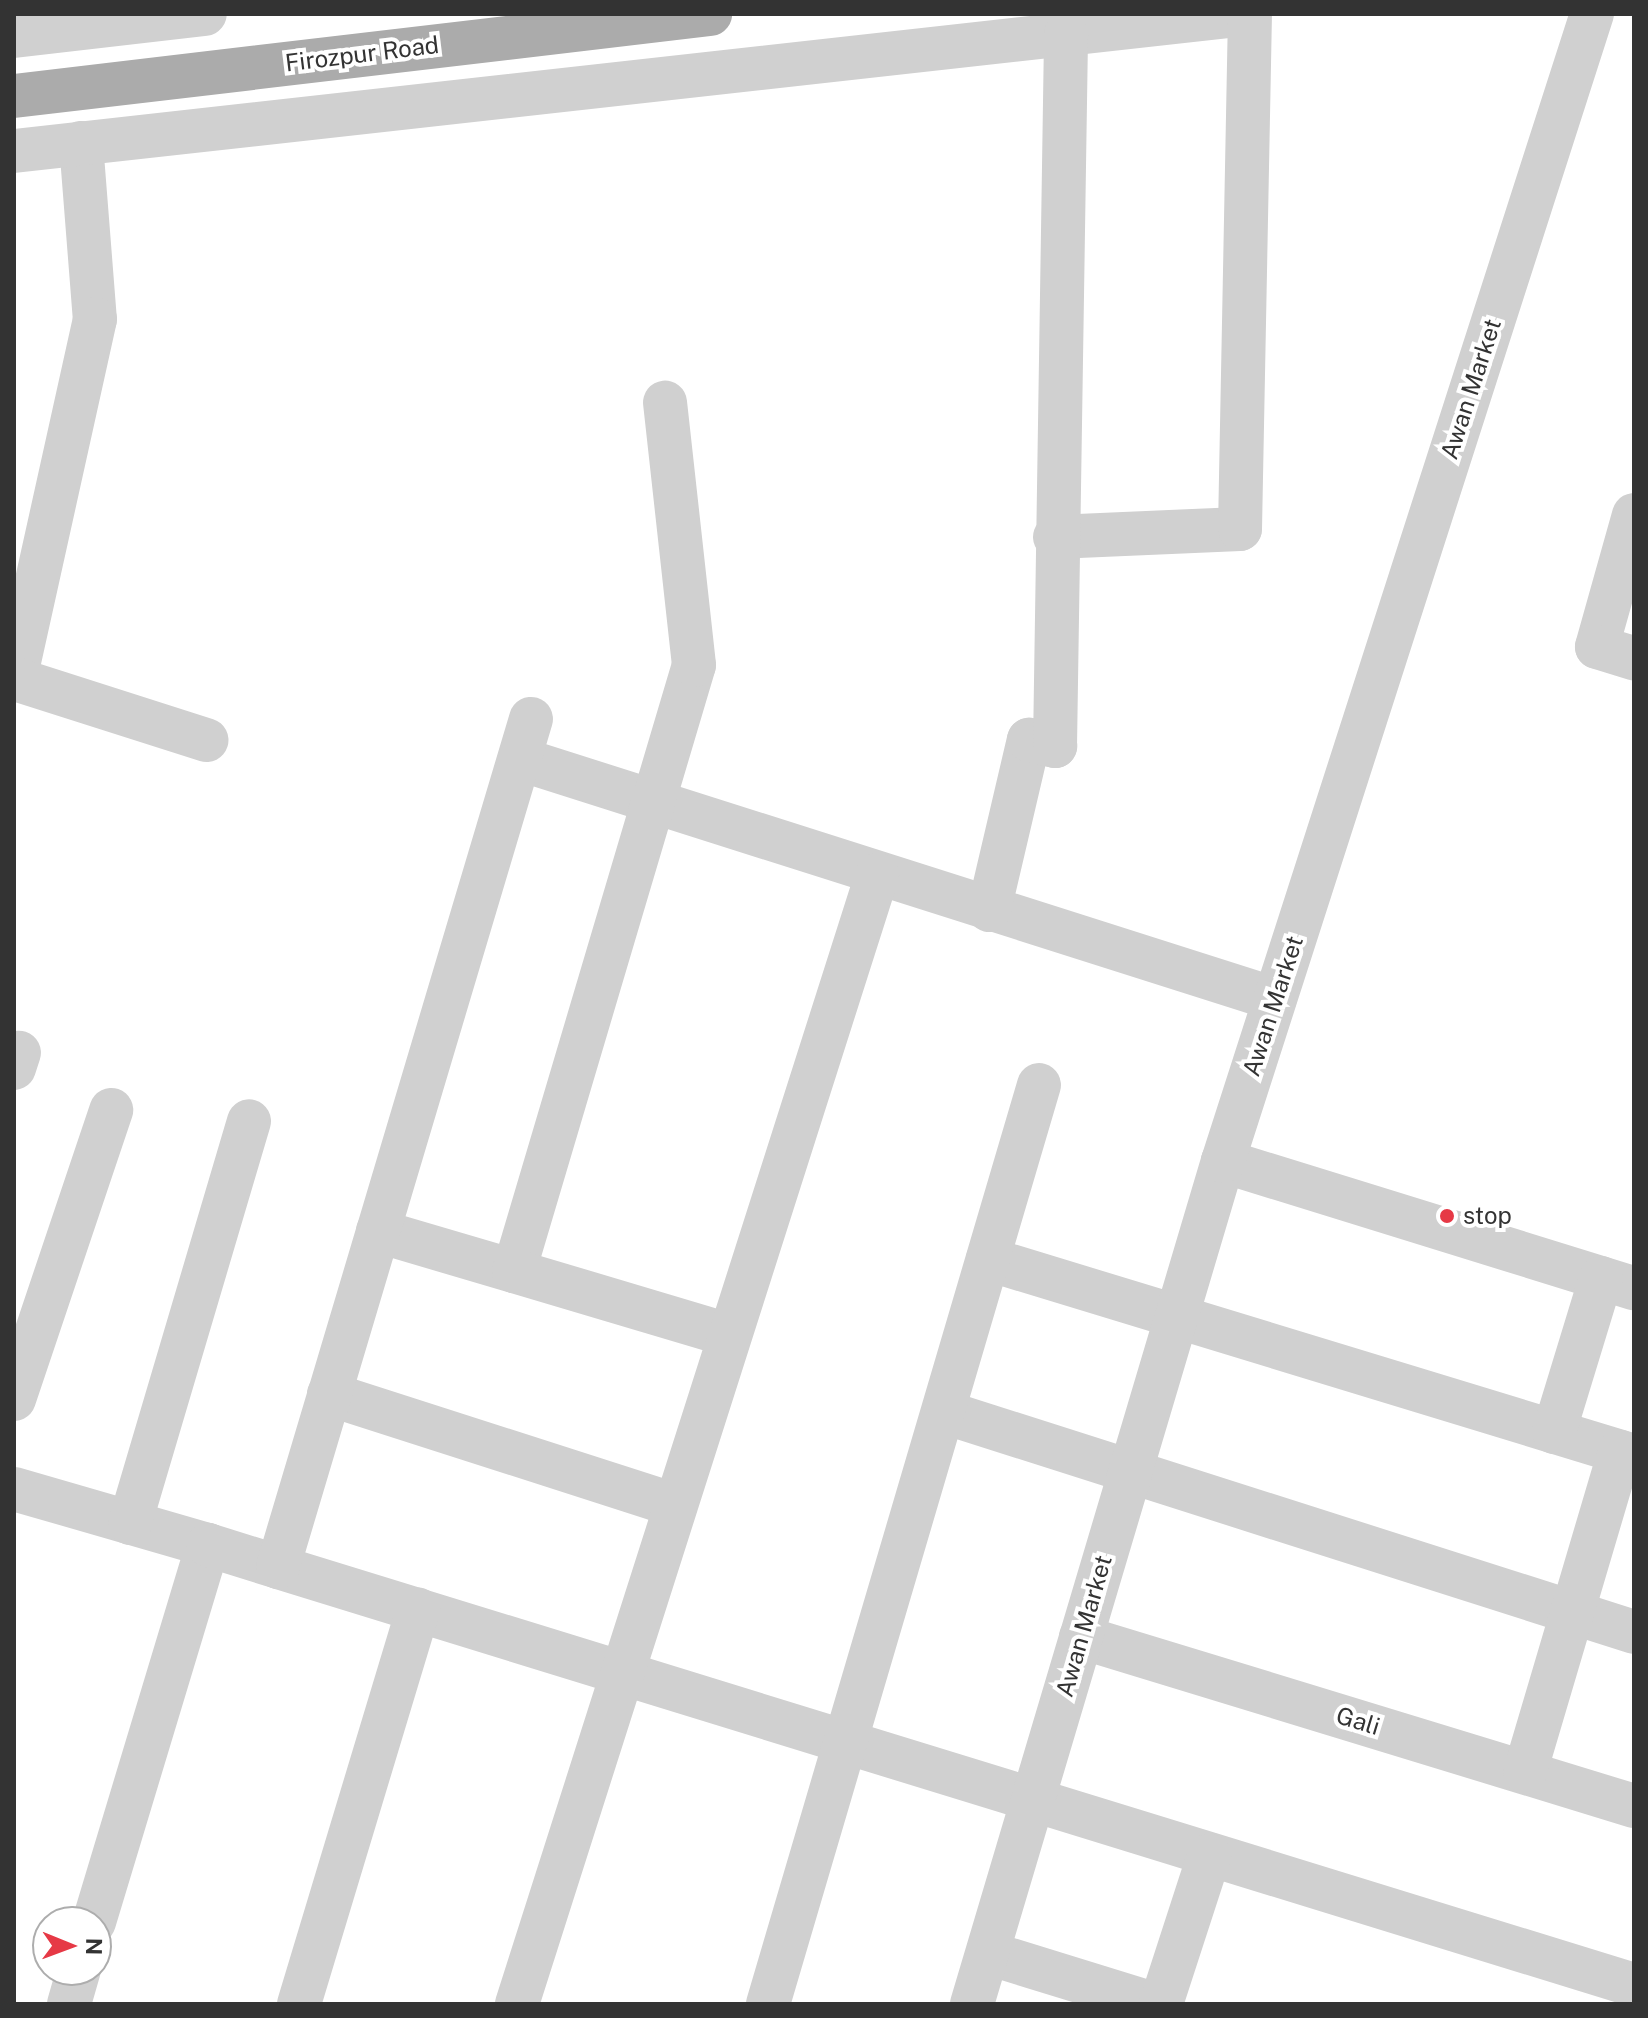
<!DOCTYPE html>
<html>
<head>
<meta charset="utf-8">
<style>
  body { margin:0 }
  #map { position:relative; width:1648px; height:2018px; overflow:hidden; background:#fff; font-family:"Public Sans",sans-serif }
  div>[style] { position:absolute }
  .minor>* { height:44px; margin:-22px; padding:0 22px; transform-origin:22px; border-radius:22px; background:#d0d0d0 }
  .major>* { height:44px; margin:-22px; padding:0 22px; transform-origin:22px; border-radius:22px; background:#ababab }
  .dots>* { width:22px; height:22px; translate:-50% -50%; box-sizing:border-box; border:4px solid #fff; border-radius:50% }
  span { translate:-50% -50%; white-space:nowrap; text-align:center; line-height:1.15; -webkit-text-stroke:8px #fff; paint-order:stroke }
  .street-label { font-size:24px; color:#333 }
  .poi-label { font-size:24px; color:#333 }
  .left { translate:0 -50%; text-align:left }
  .frame { position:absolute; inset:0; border:16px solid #333; pointer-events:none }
  .north { position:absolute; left:32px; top:1906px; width:80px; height:80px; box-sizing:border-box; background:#fff; border:2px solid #adadad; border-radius:50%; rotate:91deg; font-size:22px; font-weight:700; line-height:32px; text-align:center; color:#333 }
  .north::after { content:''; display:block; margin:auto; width:28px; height:36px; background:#e63946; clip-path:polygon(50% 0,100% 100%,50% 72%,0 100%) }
</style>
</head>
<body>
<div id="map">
  <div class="minor">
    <i style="left:14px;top:36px;width:192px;rotate:-6.6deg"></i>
    <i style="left:81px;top:143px;width:177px;rotate:85.5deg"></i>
    <i style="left:95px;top:319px;width:369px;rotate:102.5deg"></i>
    <i style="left:15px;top:679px;width:201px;rotate:17.7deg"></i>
    <i style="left:14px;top:151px;width:1241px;rotate:-6.34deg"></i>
    <i style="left:1634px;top:515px;width:137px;rotate:105.7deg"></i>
    <i style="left:1597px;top:647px;width:39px;rotate:17deg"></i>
    <i style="left:1055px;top:537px;width:185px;rotate:-2.5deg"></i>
    <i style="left:1240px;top:529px;width:515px;rotate:-88.89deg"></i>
    <i style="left:520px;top:759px;width:792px;rotate:17.63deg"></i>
    <i style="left:989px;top:910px;width:175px;rotate:-76.8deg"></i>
    <i style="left:1029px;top:740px;width:27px;rotate:13deg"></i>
    <i style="left:1055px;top:746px;width:712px;rotate:-89.11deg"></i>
    <i style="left:14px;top:1068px;width:16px;rotate:-72deg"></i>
    <i style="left:1223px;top:1161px;width:430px;rotate:17.2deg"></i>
    <i style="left:378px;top:1231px;width:142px;rotate:16.4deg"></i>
    <i style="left:514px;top:1271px;width:632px;rotate:-73.46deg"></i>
    <i style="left:694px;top:665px;width:264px;rotate:-96.3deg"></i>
    <i style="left:988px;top:1259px;width:675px;rotate:16.96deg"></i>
    <i style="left:514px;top:1271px;width:224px;rotate:16.6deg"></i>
    <i style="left:329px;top:1394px;width:363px;rotate:17.8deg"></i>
    <i style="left:14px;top:1399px;width:305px;rotate:-71.4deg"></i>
    <i style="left:944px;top:1412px;width:724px;rotate:17.68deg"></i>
    <i style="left:1554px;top:1432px;width:161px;rotate:-73deg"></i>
    <i style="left:14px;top:1489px;width:202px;rotate:16.1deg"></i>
    <i style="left:130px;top:1523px;width:419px;rotate:-73.5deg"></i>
    <i style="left:278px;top:1567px;width:1419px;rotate:17.13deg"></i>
    <i style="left:1081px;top:1637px;width:578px;rotate:16.99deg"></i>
    <i style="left:1525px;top:1772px;width:334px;rotate:-73.5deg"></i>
    <i style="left:94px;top:1922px;width:394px;rotate:-73.2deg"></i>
    <i style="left:208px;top:1545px;width:73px;rotate:17.4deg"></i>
    <i style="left:278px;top:1567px;width:885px;rotate:-73.39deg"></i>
    <i style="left:988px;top:1953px;width:174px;rotate:17.1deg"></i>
    <i style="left:69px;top:2004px;width:35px;rotate:-74deg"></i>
    <i style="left:299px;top:2004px;width:412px;rotate:-73.2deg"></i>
    <i style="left:517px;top:2004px;width:1185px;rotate:-72.31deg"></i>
    <i style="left:768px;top:2004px;width:958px;rotate:-73.57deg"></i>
    <i style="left:972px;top:2004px;width:880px;rotate:-73.42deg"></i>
    <i style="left:1223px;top:1161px;width:1205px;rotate:-72.17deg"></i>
    <i style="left:1161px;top:2004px;width:156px;rotate:-72deg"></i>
  </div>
  <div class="major">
    <i style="left:14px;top:96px;width:701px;rotate:-6.72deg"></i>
  </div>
  <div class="dots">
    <i style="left:1447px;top:1216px;background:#e63946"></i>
  </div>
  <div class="street-label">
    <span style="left:362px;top:54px;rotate:-7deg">Firozpur Road</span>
    <span style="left:1471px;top:389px;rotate:-72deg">Awan Market</span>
    <span style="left:1273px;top:1006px;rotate:-72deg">Awan Market</span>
    <span style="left:1084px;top:1626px;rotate:-74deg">Awan Market</span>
    <span style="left:1358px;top:1721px;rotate:17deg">Gali</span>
  </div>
  <div class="poi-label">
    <span class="left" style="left:1463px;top:1216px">stop</span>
  </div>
  <div class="frame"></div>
  <div class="north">N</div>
</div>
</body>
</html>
